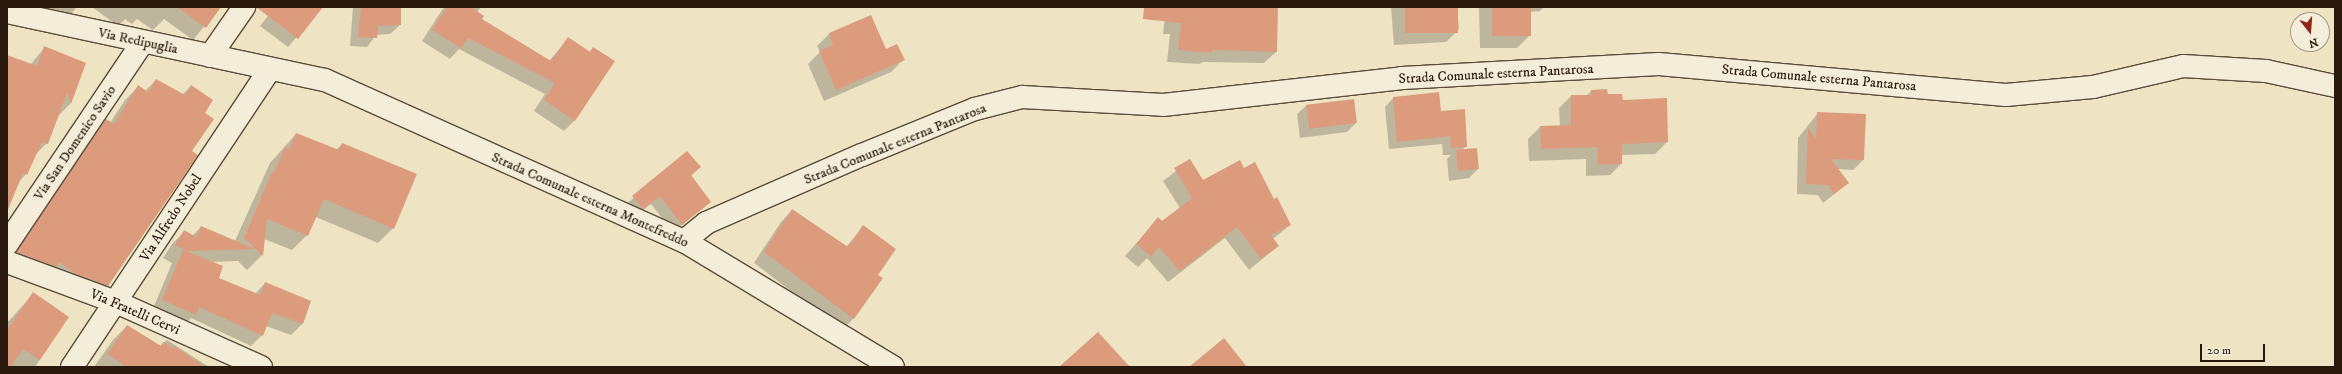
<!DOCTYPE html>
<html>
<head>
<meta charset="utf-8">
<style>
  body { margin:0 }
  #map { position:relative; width:2342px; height:374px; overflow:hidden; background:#eee4c4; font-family:"IM FELL DW Pica",serif }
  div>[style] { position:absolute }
  .shadow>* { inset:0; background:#0003 }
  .building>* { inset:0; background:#dc9b7d; transform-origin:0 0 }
  .roads { filter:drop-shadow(1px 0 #5a4c3a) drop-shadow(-1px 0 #5a4c3a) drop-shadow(0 1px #5a4c3a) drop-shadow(0 -1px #5a4c3a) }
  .minor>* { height:22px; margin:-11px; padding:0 11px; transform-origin:11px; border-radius:11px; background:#f4edd9 }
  span { translate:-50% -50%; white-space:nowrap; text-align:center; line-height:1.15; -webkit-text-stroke:4px #f4edd9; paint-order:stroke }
  .street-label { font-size:14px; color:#28190c }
  .frame { position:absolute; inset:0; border:8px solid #28190c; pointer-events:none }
  .north { position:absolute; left:2290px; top:12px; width:40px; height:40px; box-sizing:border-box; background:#f4edd9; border:1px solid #a29887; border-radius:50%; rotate:163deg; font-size:11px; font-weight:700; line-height:16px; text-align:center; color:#28190c }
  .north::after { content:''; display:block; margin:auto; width:14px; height:18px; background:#8f2418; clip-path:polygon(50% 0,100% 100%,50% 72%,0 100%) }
  .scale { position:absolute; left:2200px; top:344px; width:65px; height:18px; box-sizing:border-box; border:2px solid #28190c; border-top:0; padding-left:5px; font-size:12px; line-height:14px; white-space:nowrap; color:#28190c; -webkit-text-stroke:3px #f4edd9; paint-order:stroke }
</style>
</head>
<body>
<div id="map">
  <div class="shadow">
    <i style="clip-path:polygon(39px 7px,77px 7px,61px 25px)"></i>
    <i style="clip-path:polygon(92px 7px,220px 7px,193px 40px,164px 19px,153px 30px,137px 19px,132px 24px,125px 19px,118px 26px)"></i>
    <i style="clip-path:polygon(275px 7px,323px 7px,288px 47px,260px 26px)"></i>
    <i style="clip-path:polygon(353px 7px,400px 7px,400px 25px,390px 34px,376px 35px,367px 47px,350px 46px)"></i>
    <i style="clip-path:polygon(444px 7px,481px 7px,477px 12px,481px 20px,549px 61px,568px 39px,589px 52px,594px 48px,613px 61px,574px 121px,564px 131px,534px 111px,545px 94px,459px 49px,450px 59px,422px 41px)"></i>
    <i style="clip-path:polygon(1166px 7px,1277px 7px,1276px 52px,1264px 63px,1202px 62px,1200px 64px,1167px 62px,1170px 34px,1163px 34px)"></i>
    <i style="clip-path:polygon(1391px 7px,1457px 7px,1459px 29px,1446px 42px,1394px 45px)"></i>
    <i style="clip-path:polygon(1479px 7px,1544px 7px,1540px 11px,1530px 12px,1530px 35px,1517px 48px,1480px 48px)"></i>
    <i style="clip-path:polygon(871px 16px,885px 50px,903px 60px,891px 72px,824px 101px,808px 64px,820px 52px,817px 46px,829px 34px)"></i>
    <i style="clip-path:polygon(45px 47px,85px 63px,70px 104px,57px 117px,47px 143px,34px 156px,26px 174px,19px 182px,7px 204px,7px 56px,30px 65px)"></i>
    <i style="clip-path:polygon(156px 80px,182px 95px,191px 86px,107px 285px,93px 299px,7px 261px,93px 134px,106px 121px,110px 123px,125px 100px,138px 87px,145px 91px)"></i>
    <i style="clip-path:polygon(1591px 91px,1622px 101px,1666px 99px,1667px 142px,1655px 154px,1621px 155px,1621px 164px,1610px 175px,1586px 176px,1586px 159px,1529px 161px,1528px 139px,1540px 127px,1560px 127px,1559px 108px,1571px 96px,1586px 96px)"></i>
    <i style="clip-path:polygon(1393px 98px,1440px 112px,1466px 146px,1463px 149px,1478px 169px,1469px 178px,1449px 181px,1447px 159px,1451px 155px,1443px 155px,1442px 144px,1389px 149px,1385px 107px)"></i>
    <i style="clip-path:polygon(1307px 105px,1356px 123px,1347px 132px,1300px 138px,1297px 114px)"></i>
    <i style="clip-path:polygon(1818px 113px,1863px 160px,1853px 170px,1838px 169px,1848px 183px,1823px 203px,1818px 195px,1797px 194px,1798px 138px)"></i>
    <i style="clip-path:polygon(296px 134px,336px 150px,342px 144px,393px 228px,378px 243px,316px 217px,307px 235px,292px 250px,264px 239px,262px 255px,247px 270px,238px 261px,211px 262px,217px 279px,255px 294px,265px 283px,310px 301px,302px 324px,291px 335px,266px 326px,262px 335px,251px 346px,191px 318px,184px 326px,152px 311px,172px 263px,163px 258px,172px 244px,185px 231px,192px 236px,201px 227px,235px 241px,270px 163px)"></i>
    <i style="clip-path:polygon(687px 152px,700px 167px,691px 176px,710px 202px,673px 232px,651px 204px,634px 217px,624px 206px)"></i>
    <i style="clip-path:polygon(1190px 160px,1203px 181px,1243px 169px,1273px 200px,1290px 225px,1273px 239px,1278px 246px,1249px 270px,1225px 238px,1168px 282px,1147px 258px,1138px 267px,1125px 256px,1158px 219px,1162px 223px,1180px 208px,1163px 181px)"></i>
    <i style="clip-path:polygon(792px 210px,846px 247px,864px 226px,876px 275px,881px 278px,853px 319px,842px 330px,754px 263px,781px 222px)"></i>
    <i style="clip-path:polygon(33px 294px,68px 317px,35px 367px,7px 367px,7px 320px,9px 321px)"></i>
    <i style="clip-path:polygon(127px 326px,160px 346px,167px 340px,209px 367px,94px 367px,113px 340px)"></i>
  </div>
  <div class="building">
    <i style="clip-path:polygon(177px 7px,221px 7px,206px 28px)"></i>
    <i style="clip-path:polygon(256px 7px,323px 7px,298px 39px)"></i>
    <i style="clip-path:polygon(361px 7px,401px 7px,401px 25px,378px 26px,377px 38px,358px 37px)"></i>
    <i style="clip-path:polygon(447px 7px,471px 7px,484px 16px,482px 19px,551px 61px,568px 37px,590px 52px,593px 47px,615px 61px,575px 121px,544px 100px,555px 83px,468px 38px,461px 48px,432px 30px)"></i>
    <i style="clip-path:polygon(1144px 7px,1278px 7px,1277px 52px,1212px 50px,1212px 53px,1178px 50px,1181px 23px,1143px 19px)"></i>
    <i style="left:1405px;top:7px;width:53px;height:26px"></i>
    <i style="left:1492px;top:7px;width:39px;height:29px"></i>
    <i style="clip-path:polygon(871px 15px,886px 49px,897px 44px,905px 60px,836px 90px,819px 51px,833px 45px,829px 33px)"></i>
    <i style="clip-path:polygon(44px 46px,86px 63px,71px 104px,67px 93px,48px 144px,42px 142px,27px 175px,23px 173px,7px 212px,7px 55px,37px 66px)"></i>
    <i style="clip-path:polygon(156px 79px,185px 95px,191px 85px,213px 100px,205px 113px,214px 119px,192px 151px,198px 155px,108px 286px,77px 275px,59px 262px,56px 267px,16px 252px,106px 119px,114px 124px,138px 85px,148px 92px)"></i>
    <i style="clip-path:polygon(1607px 89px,1608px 94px,1622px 94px,1623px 100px,1667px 98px,1668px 142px,1622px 144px,1622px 164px,1598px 165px,1597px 147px,1541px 149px,1540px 126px,1571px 125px,1571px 95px,1591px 95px,1591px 90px)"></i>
    <i style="clip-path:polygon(1439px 92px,1441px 111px,1465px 109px,1467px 147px,1451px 148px,1450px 136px,1397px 142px,1393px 97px)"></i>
    <i style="left:1354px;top:99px;width:24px;height:48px;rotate:83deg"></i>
    <i style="clip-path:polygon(1817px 112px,1866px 114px,1864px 160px,1831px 159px,1849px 183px,1834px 194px,1828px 185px,1806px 184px,1808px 127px,1816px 139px)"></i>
    <i style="clip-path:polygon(296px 133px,339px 150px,342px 143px,417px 174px,394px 229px,324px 199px,308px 236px,267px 219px,263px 256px,244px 238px,272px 172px,274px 173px,285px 147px,289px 149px)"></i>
    <i style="left:1477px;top:148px;width:21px;height:21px;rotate:85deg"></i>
    <i style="clip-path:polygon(687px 151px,701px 167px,691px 175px,711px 202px,682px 225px,660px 196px,643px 209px,632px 196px)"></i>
    <i style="clip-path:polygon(1190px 159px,1203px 180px,1240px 160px,1244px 168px,1255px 162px,1274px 199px,1277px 197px,1291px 225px,1271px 235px,1279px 246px,1261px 259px,1237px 227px,1180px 271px,1159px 247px,1151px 256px,1136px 244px,1158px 217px,1162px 221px,1192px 198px,1174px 168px)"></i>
    <i style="clip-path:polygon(792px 209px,848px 247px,863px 225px,896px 249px,878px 275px,883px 278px,854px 319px,764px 252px)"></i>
    <i style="clip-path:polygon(201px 226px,215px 232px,255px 249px,187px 251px,175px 245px,184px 230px,196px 237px)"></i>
    <i style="clip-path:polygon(183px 250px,223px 266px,219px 278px,260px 295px,265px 282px,311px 301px,303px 324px,272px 313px,263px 336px,199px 307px,196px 315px,162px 300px)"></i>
    <i style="clip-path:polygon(33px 292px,69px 317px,40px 360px,23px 349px,11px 367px,7px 367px,7px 330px)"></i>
    <i style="clip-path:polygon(127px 325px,161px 346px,163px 342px,174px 349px,175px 346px,204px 367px,127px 367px,107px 354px)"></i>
    <i style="clip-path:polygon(1098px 332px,1130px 367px,1059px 367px)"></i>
    <i style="clip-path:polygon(1224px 338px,1247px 367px,1189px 367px)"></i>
  </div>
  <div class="roads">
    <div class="minor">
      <i style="left:7px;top:12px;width:325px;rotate:12.1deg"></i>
      <i style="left:325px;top:80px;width:393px;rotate:24.2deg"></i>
      <i style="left:684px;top:241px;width:244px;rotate:31.1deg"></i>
      <i style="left:210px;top:56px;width:60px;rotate:-55.2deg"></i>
      <i style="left:684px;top:241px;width:28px;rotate:-39deg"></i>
      <i style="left:706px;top:223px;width:170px;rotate:-23.6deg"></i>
      <i style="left:862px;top:155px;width:122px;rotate:-22.2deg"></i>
      <i style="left:975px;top:109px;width:49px;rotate:-14.3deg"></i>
      <i style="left:1022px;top:97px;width:141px;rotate:3.2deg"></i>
      <i style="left:1163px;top:105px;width:241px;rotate:-6.4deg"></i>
      <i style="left:1402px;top:78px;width:257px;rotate:-3.1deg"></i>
      <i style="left:1659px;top:64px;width:348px;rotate:5.1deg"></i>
      <i style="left:2006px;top:95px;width:87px;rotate:-5.3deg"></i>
      <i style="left:2093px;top:87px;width:92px;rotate:-13.1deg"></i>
      <i style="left:2183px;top:66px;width:83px;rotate:3.4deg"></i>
      <i style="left:2266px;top:71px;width:71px;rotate:12.3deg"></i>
      <i style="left:7px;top:244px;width:242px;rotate:-56.1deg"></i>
      <i style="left:7px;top:262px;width:116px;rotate:20.2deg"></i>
      <i style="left:116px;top:302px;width:159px;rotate:24.1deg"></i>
      <i style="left:72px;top:367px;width:358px;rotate:-56.4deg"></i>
    </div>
  </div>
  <div class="street-label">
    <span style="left:138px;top:41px;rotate:12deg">Via Redipuglia</span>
    <span style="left:1496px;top:74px;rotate:-3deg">Strada Comunale esterna Pantarosa</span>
    <span style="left:1819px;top:78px;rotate:5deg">Strada Comunale esterna Pantarosa</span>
    <span style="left:75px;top:143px;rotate:-56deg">Via San Domenico Savio</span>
    <span style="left:895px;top:144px;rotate:-22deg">Strada Comunale esterna Pantarosa</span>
    <span style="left:590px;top:200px;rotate:24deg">Strada Comunale esterna Montefreddo</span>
    <span style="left:171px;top:218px;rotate:-57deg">Via Alfredo Nobel</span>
    <span style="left:135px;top:312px;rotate:23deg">Via Fratelli Cervi</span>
  </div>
  <div class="frame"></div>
  <div class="north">N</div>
  <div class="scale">20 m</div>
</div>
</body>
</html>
